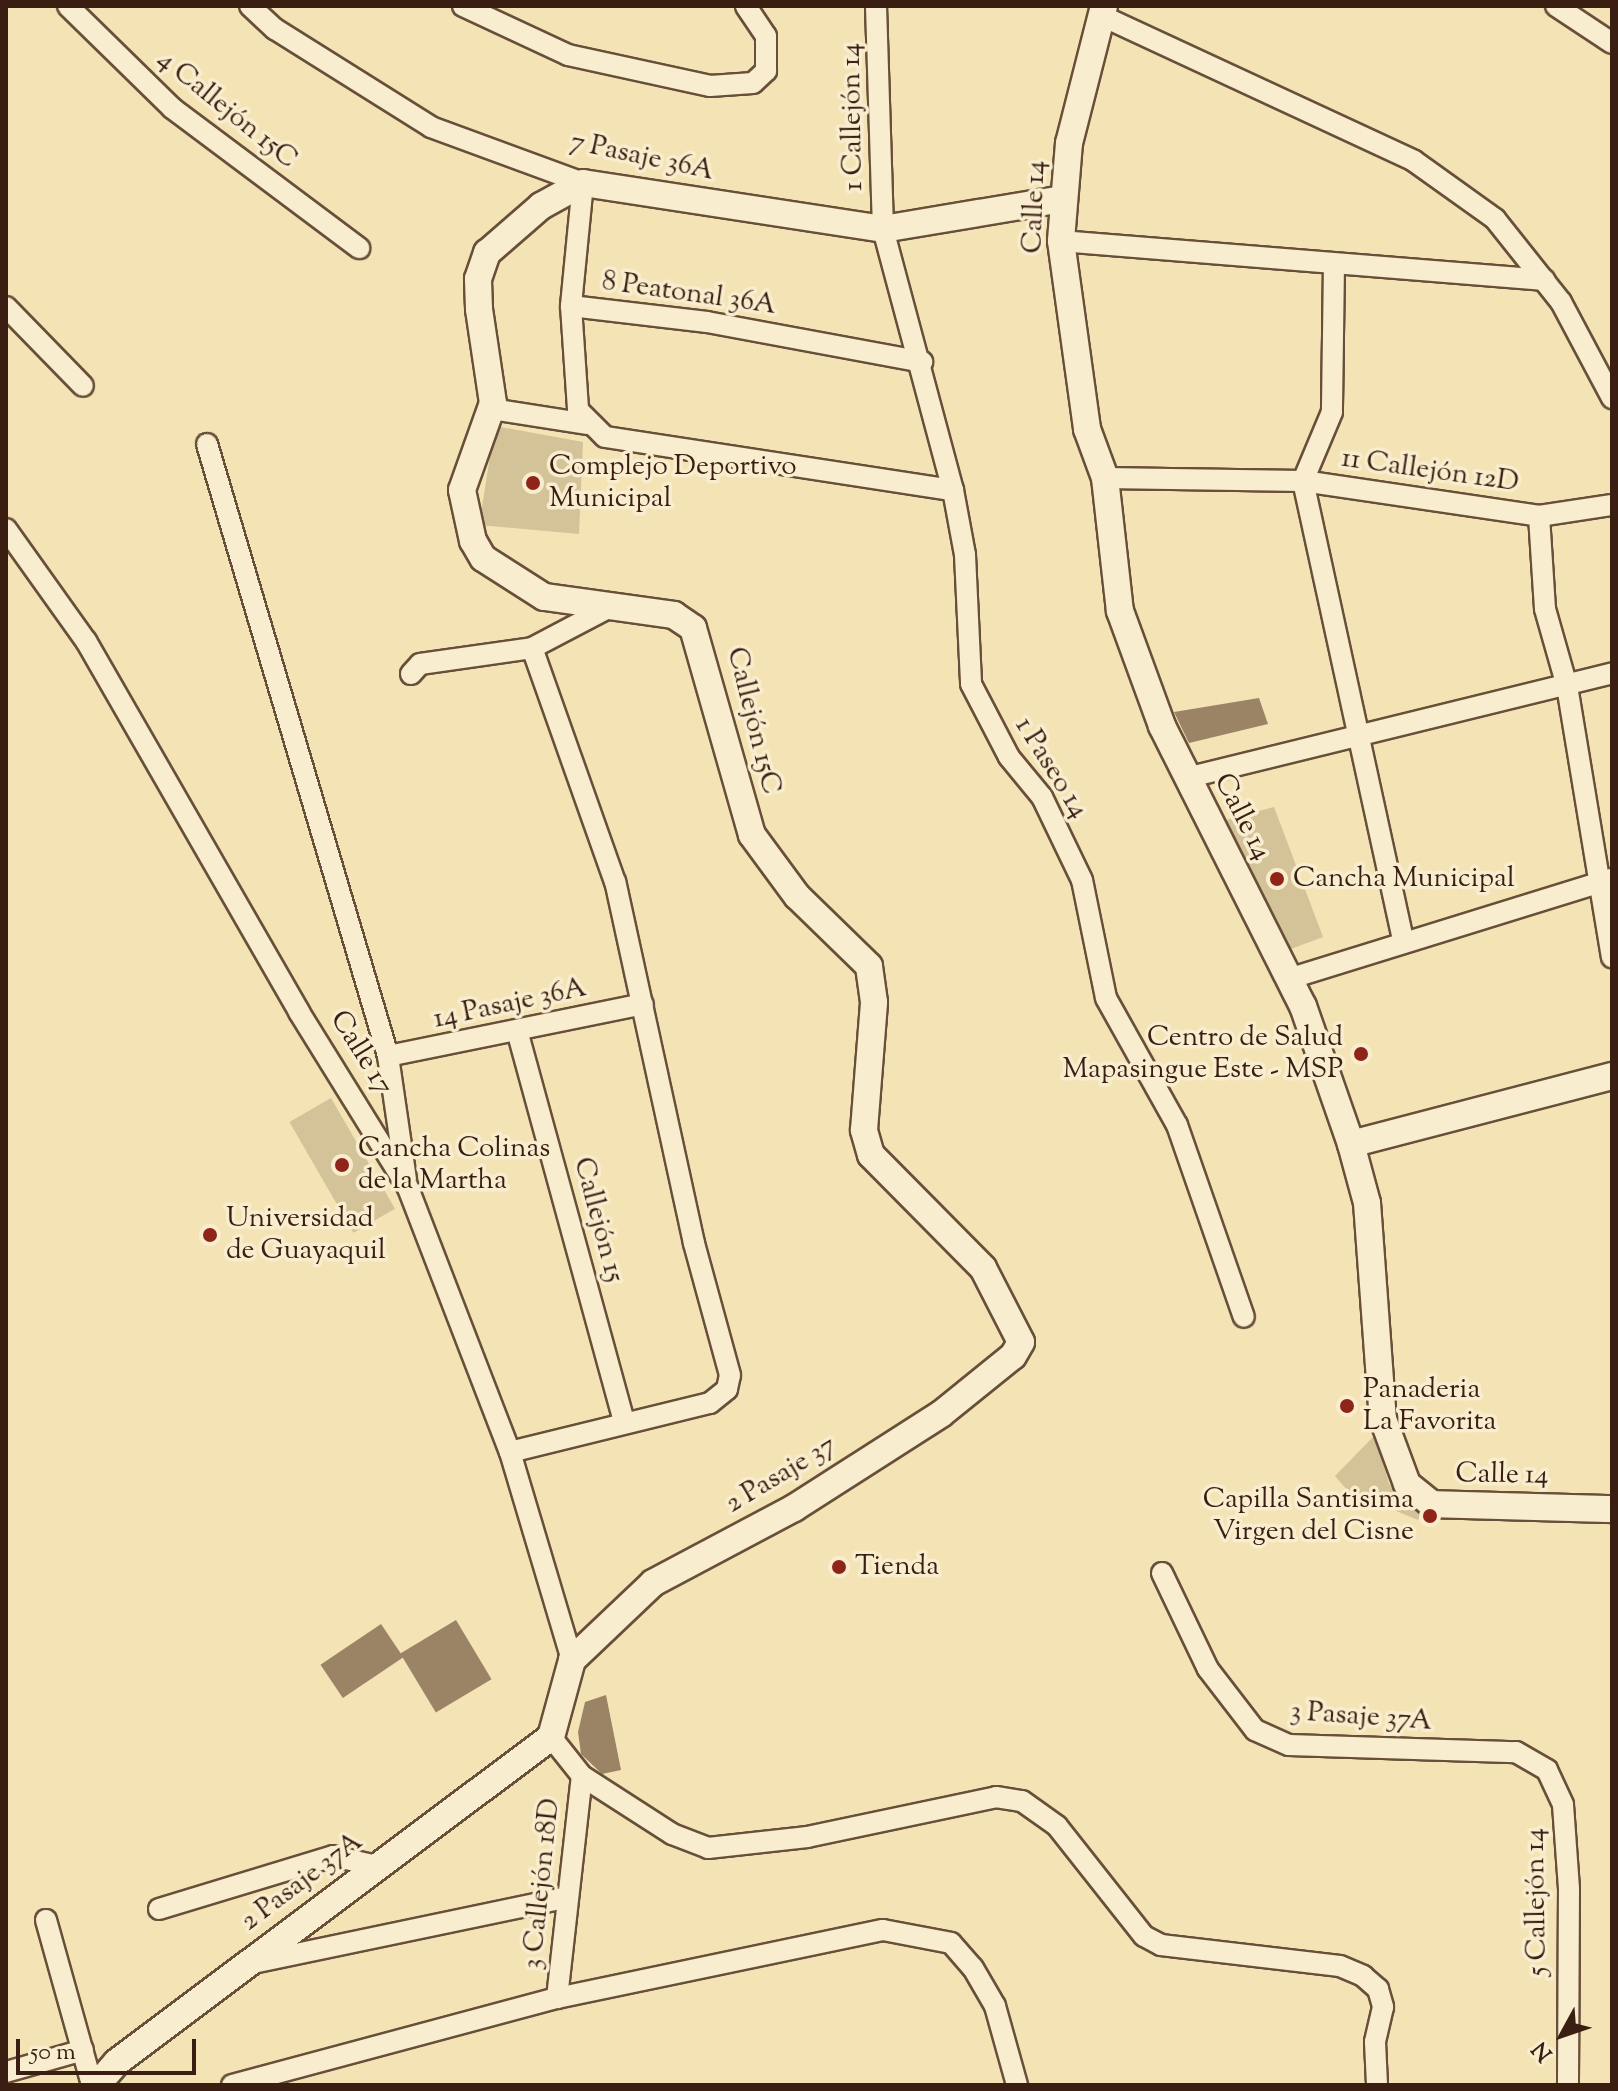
<!DOCTYPE html>
<html>
<head>
<meta charset="utf-8">
<style>
  body { margin:0 }
  #map { position:relative; width:1618px; height:2091px; overflow:hidden; background:#f4e3b4; font-family:"Sorts Mill Goudy",serif }
  div>[style] { position:absolute }
  .green>* { inset:0; background:#d4c298; transform-origin:0 0 }
  .building>* { inset:0; background:#9b8466; transform-origin:0 0 }
  .roads { filter:drop-shadow(2px 0 #684f3a) drop-shadow(-2px 0 #684f3a) drop-shadow(0 2px #684f3a) drop-shadow(0 -2px #684f3a) }
  .minor>* { height:20px; margin:-10px; padding:0 10px; transform-origin:10px; border-radius:10px; background:#f8edce }
  .tertiary>* { height:26px; margin:-13px; padding:0 13px; transform-origin:13px; border-radius:13px; background:#f8edce }
  .dots>* { width:22px; height:22px; translate:-50% -50%; box-sizing:border-box; border:4px solid #f8edce; border-radius:50% }
  span { translate:-50% -50%; white-space:nowrap; text-align:center; line-height:1.15; -webkit-text-stroke:7px #f8edce; paint-order:stroke }
  .street-label { font-size:28px; color:#3a1e12 }
  .poi-label { font-size:28px; color:#3a1e12 }
  .left { translate:0 -50%; text-align:left }
  .right { translate:-100% -50%; text-align:right }
  .frame { position:absolute; inset:0; border:8px solid #3a1e12; pointer-events:none }
  .north { position:absolute; left:1522px; top:1995px; width:80px; height:80px; -webkit-text-stroke:6px #f8edce; paint-order:stroke; rotate:230deg; font-size:22px; font-weight:700; line-height:32px; text-align:center; color:#3a1e12 }
  .north::after { content:''; display:block; margin:auto; width:28px; height:36px; background:#3a1e12; clip-path:polygon(50% 0,100% 100%,50% 72%,0 100%) }
  .scale { position:absolute; left:16px; top:2039px; width:180px; height:36px; box-sizing:border-box; border:4px solid #3a1e12; border-top:0; padding-left:10px; font-size:24px; line-height:28px; white-space:nowrap; color:#3a1e12; -webkit-text-stroke:6px #f8edce; paint-order:stroke }
</style>
</head>
<body>
<div id="map">
  <div class="green">
    <i style="clip-path:polygon(495px 426px,583px 442px,579px 534px,479px 525px)"></i>
    <i style="clip-path:polygon(1274px 807px,1323px 937px,1288px 950px,1226px 820px)"></i>
    <i style="left:331px;top:1098px;width:128px;height:48px;rotate:60deg"></i>
    <i style="clip-path:polygon(1375px 1435px,1389px 1484px,1422px 1510px,1418px 1520px,1348px 1491px,1335px 1476px)"></i>
  </div>
  <div class="building">
    <i style="clip-path:polygon(1259px 698px,1268px 724px,1189px 743px,1174px 712px)"></i>
    <i style="left:456px;top:1620px;width:69px;height:65px;rotate:59deg"></i>
    <i style="left:381px;top:1624px;width:40px;height:73px;rotate:56deg"></i>
    <i style="clip-path:polygon(606px 1695px,621px 1770px,602px 1774px,581px 1754px,578px 1732px,585px 1702px)"></i>
  </div>
  <div class="roads">
    <div class="minor">
      <i style="left:68px;top:6px;width:146px;rotate:44.4deg"></i>
      <i style="left:172px;top:108px;width:234px;rotate:36.8deg"></i>
      <i style="left:250px;top:6px;width:34px;rotate:43deg"></i>
      <i style="left:275px;top:29px;width:184px;rotate:32.1deg"></i>
      <i style="left:431px;top:127px;width:162px;rotate:20.2deg"></i>
      <i style="left:583px;top:183px;width:124px;rotate:95.6deg"></i>
      <i style="left:571px;top:306px;width:137px;rotate:6.7deg"></i>
      <i style="left:707px;top:322px;width:219px;rotate:10.5deg"></i>
      <i style="left:463px;top:6px;width:116px;rotate:25deg"></i>
      <i style="left:568px;top:55px;width:145px;rotate:12.3deg"></i>
      <i style="left:710px;top:86px;width:43px;rotate:-4deg"></i>
      <i style="left:753px;top:83px;width:18px;rotate:-43deg"></i>
      <i style="left:766px;top:71px;width:35px;rotate:-90deg"></i>
      <i style="left:766px;top:36px;width:36px;rotate:-124deg"></i>
      <i style="left:876px;top:6px;width:223px;rotate:88.2deg"></i>
      <i style="left:883px;top:229px;width:270px;rotate:75deg"></i>
      <i style="left:953px;top:490px;width:66px;rotate:79.5deg"></i>
      <i style="left:965px;top:555px;width:129px;rotate:87.3deg"></i>
      <i style="left:971px;top:684px;width:82px;rotate:62.5deg"></i>
      <i style="left:1009px;top:757px;width:52px;rotate:50.5deg"></i>
      <i style="left:1042px;top:797px;width:92px;rotate:64.3deg"></i>
      <i style="left:1082px;top:880px;width:120px;rotate:78.5deg"></i>
      <i style="left:1106px;top:998px;width:145px;rotate:60.8deg"></i>
      <i style="left:1177px;top:1125px;width:203px;rotate:70.8deg"></i>
      <i style="left:1556px;top:6px;width:67px;rotate:33.5deg"></i>
      <i style="left:1100px;top:15px;width:346px;rotate:24.9deg"></i>
      <i style="left:1414px;top:161px;width:100px;rotate:35.6deg"></i>
      <i style="left:1495px;top:219px;width:106px;rotate:51.5deg"></i>
      <i style="left:1561px;top:302px;width:109px;rotate:62deg"></i>
      <i style="left:1061px;top:241px;width:485px;rotate:4.6deg"></i>
      <i style="left:1334px;top:264px;width:148px;rotate:90.8deg"></i>
      <i style="left:1332px;top:412px;width:75px;rotate:112.8deg"></i>
      <i style="left:1303px;top:481px;width:470px;rotate:77.7deg"></i>
      <i style="left:571px;top:306px;width:104px;rotate:86.1deg"></i>
      <i style="left:578px;top:410px;width:38px;rotate:45deg"></i>
      <i style="left:605px;top:437px;width:352px;rotate:8.7deg"></i>
      <i style="left:6px;top:307px;width:110px;rotate:45.7deg"></i>
      <i style="left:491px;top:409px;width:98px;rotate:8.8deg"></i>
      <i style="left:207px;top:444px;width:638px;rotate:73.52deg"></i>
      <i style="left:388px;top:1056px;width:125px;rotate:81.7deg"></i>
      <i style="left:1105px;top:478px;width:198px;rotate:0.9deg"></i>
      <i style="left:1303px;top:481px;width:239px;rotate:8.4deg"></i>
      <i style="left:1539px;top:516px;width:93px;rotate:86.3deg"></i>
      <i style="left:1545px;top:609px;width:80px;rotate:74.1deg"></i>
      <i style="left:1567px;top:686px;width:275px;rotate:80.6deg"></i>
      <i style="left:1539px;top:516px;width:74px;rotate:-8.6deg"></i>
      <i style="left:6px;top:529px;width:138px;rotate:54.5deg"></i>
      <i style="left:86px;top:641px;width:428px;rotate:60.1deg"></i>
      <i style="left:299px;top:1012px;width:207px;rotate:58.2deg"></i>
      <i style="left:408px;top:1188px;width:283px;rotate:68.9deg"></i>
      <i style="left:510px;top:1452px;width:217px;rotate:73.4deg"></i>
      <i style="left:411px;top:674px;width:13px;rotate:-48deg"></i>
      <i style="left:420px;top:664px;width:113px;rotate:-8.1deg"></i>
      <i style="left:532px;top:648px;width:90px;rotate:-27.7deg"></i>
      <i style="left:1186px;top:778px;width:439px;rotate:-13.8deg"></i>
      <i style="left:1288px;top:979px;width:339px;rotate:-17.2deg"></i>
      <i style="left:518px;top:1034px;width:402px;rotate:74.7deg"></i>
      <i style="left:388px;top:1056px;width:260px;rotate:-11.5deg"></i>
      <i style="left:510px;top:1452px;width:206px;rotate:-13.8deg"></i>
      <i style="left:710px;top:1403px;width:22px;rotate:-39deg"></i>
      <i style="left:727px;top:1389px;width:14px;rotate:-78deg"></i>
      <i style="left:730px;top:1375px;width:137px;rotate:-105.3deg"></i>
      <i style="left:694px;top:1243px;width:370px;rotate:-102.3deg"></i>
      <i style="left:615px;top:882px;width:248px;rotate:-109.5deg"></i>
      <i style="left:1162px;top:1573px;width:106px;rotate:64.4deg"></i>
      <i style="left:1208px;top:1669px;width:77px;rotate:52.4deg"></i>
      <i style="left:1255px;top:1730px;width:37px;rotate:24deg"></i>
      <i style="left:1289px;top:1745px;width:227px;rotate:1.8deg"></i>
      <i style="left:1516px;top:1752px;width:36px;rotate:30deg"></i>
      <i style="left:1547px;top:1770px;width:38px;rotate:65deg"></i>
      <i style="left:1563px;top:1805px;width:84px;rotate:85.9deg"></i>
      <i style="left:1569px;top:1889px;width:196px;rotate:90.3deg"></i>
      <i style="left:551px;top:1737px;width:50px;rotate:51.5deg"></i>
      <i style="left:582px;top:1776px;width:107px;rotate:32.8deg"></i>
      <i style="left:672px;top:1834px;width:39px;rotate:21deg"></i>
      <i style="left:708px;top:1848px;width:100px;rotate:-6.3deg"></i>
      <i style="left:807px;top:1837px;width:193px;rotate:-11.9deg"></i>
      <i style="left:996px;top:1797px;width:26px;rotate:9deg"></i>
      <i style="left:1022px;top:1801px;width:43px;rotate:35.5deg"></i>
      <i style="left:1057px;top:1826px;width:140px;rotate:51.7deg"></i>
      <i style="left:1144px;top:1936px;width:19px;rotate:28deg"></i>
      <i style="left:1161px;top:1945px;width:180px;rotate:6.7deg"></i>
      <i style="left:1340px;top:1966px;width:25px;rotate:23deg"></i>
      <i style="left:1363px;top:1976px;width:20px;rotate:41deg"></i>
      <i style="left:1378px;top:1989px;width:19px;rotate:74deg"></i>
      <i style="left:1383px;top:2007px;width:36px;rotate:103deg"></i>
      <i style="left:1375px;top:2042px;width:43px;rotate:87.3deg"></i>
      <i style="left:159px;top:1909px;width:182px;rotate:-16.9deg"></i>
      <i style="left:333px;top:1856px;width:45px;rotate:12.8deg"></i>
      <i style="left:46px;top:1920px;width:171px;rotate:74.4deg"></i>
      <i style="left:253px;top:1963px;width:322px;rotate:-11.8deg"></i>
      <i style="left:557px;top:1998px;width:223px;rotate:-83.6deg"></i>
      <i style="left:6px;top:2072px;width:80px;rotate:-15.9deg"></i>
      <i style="left:232px;top:2085px;width:336px;rotate:-15deg"></i>
      <i style="left:557px;top:1998px;width:333px;rotate:-11.8deg"></i>
      <i style="left:883px;top:1930px;width:69px;rotate:10.8deg"></i>
      <i style="left:951px;top:1943px;width:33px;rotate:49deg"></i>
      <i style="left:973px;top:1968px;width:44px;rotate:59.9deg"></i>
      <i style="left:995px;top:2006px;width:82px;rotate:74.4deg"></i>
    </div>
    <div class="tertiary">
      <i style="left:1104px;top:6px;width:141px;rotate:104.3deg"></i>
      <i style="left:1069px;top:143px;width:98px;rotate:94.7deg"></i>
      <i style="left:1061px;top:241px;width:190px;rotate:82.1deg"></i>
      <i style="left:1087px;top:429px;width:52px;rotate:69.8deg"></i>
      <i style="left:1105px;top:478px;width:134px;rotate:83.6deg"></i>
      <i style="left:1120px;top:611px;width:122px;rotate:69.9deg"></i>
      <i style="left:1162px;top:726px;width:313px;rotate:63.3deg"></i>
      <i style="left:1303px;top:1006px;width:146px;rotate:70.8deg"></i>
      <i style="left:1351px;top:1144px;width:61px;rotate:74.8deg"></i>
      <i style="left:1367px;top:1203px;width:217px;rotate:85.8deg"></i>
      <i style="left:1383px;top:1419px;width:69px;rotate:69.7deg"></i>
      <i style="left:1407px;top:1484px;width:32px;rotate:39deg"></i>
      <i style="left:1432px;top:1504px;width:180px;rotate:1.6deg"></i>
      <i style="left:1351px;top:1144px;width:270px;rotate:-14.6deg"></i>
      <i style="left:97px;top:2085px;width:30px;rotate:-49deg"></i>
      <i style="left:117px;top:2062px;width:542px;rotate:-36.83deg"></i>
      <i style="left:551px;top:1737px;width:80px;rotate:-74.7deg"></i>
      <i style="left:572px;top:1660px;width:112px;rotate:-43.5deg"></i>
      <i style="left:653px;top:1583px;width:160px;rotate:-28deg"></i>
      <i style="left:794px;top:1508px;width:174px;rotate:-32.6deg"></i>
      <i style="left:941px;top:1414px;width:92px;rotate:-38.9deg"></i>
      <i style="left:1013px;top:1356px;width:16px;rotate:-60deg"></i>
      <i style="left:1021px;top:1342px;width:83px;rotate:-117.2deg"></i>
      <i style="left:983px;top:1268px;width:159px;rotate:-134.7deg"></i>
      <i style="left:871px;top:1155px;width:26px;rotate:-106deg"></i>
      <i style="left:864px;top:1130px;width:128px;rotate:-85.5deg"></i>
      <i style="left:874px;top:1002px;width:36px;rotate:-98deg"></i>
      <i style="left:869px;top:966px;width:100px;rotate:-135.8deg"></i>
      <i style="left:797px;top:896px;width:76px;rotate:-126.4deg"></i>
      <i style="left:752px;top:835px;width:215px;rotate:-105.9deg"></i>
      <i style="left:693px;top:628px;width:23px;rotate:-146deg"></i>
      <i style="left:674px;top:615px;width:131px;rotate:-172.1deg"></i>
      <i style="left:544px;top:597px;width:72px;rotate:-147.4deg"></i>
      <i style="left:483px;top:558px;width:20px;rotate:-120deg"></i>
      <i style="left:473px;top:541px;width:52px;rotate:-102.2deg"></i>
      <i style="left:462px;top:490px;width:92px;rotate:-70.4deg"></i>
      <i style="left:493px;top:403px;width:95px;rotate:-98.5deg"></i>
      <i style="left:479px;top:309px;width:30px;rotate:-92deg"></i>
      <i style="left:478px;top:279px;width:28px;rotate:-71deg"></i>
      <i style="left:487px;top:253px;width:72px;rotate:-41deg"></i>
      <i style="left:541px;top:206px;width:48px;rotate:-28.7deg"></i>
      <i style="left:583px;top:183px;width:304px;rotate:8.7deg"></i>
      <i style="left:883px;top:229px;width:182px;rotate:-9.5deg"></i>
    </div>
  </div>
  <div class="dots">
    <i style="left:533px;top:483px;background:#8f2418"></i>
    <i style="left:1277px;top:879px;background:#8f2418"></i>
    <i style="left:1361px;top:1054px;background:#8f2418"></i>
    <i style="left:342px;top:1165px;background:#8f2418"></i>
    <i style="left:210px;top:1235px;background:#8f2418"></i>
    <i style="left:1347px;top:1406px;background:#8f2418"></i>
    <i style="left:1430px;top:1516px;background:#8f2418"></i>
    <i style="left:839px;top:1567px;background:#8f2418"></i>
  </div>
  <div class="street-label">
    <span style="left:227px;top:110px;rotate:39deg">4 Callejón 15C</span>
    <span style="left:853px;top:117px;rotate:-91deg">1 Callejón 14</span>
    <span style="left:642px;top:157px;rotate:12deg">7 Pasaje 36A</span>
    <span style="left:1035px;top:207px;rotate:-88deg">Calle 14</span>
    <span style="left:689px;top:294px;rotate:8deg">8 Peatonal 36A</span>
    <span style="left:1430px;top:471px;rotate:8deg">11 Callejón 12D</span>
    <span style="left:753px;top:721px;rotate:76deg">Callejón 15C</span>
    <span style="left:1051px;top:768px;rotate:58deg">1 Paseo 14</span>
    <span style="left:1242px;top:817px;rotate:63deg">Calle 14</span>
    <span style="left:510px;top:1004px;rotate:-12deg">14 Pasaje 36A</span>
    <span style="left:361px;top:1053px;rotate:58deg">Calle 17</span>
    <span style="left:598px;top:1220px;rotate:75deg">Callejón 15</span>
    <span style="left:781px;top:1475px;rotate:-31deg">2 Pasaje 37</span>
    <span style="left:1502px;top:1475px;rotate:1deg">Calle 14</span>
    <span style="left:1361px;top:1717px;rotate:4deg">3 Pasaje 37A</span>
    <span style="left:302px;top:1882px;rotate:-37deg">2 Pasaje 37A</span>
    <span style="left:542px;top:1884px;rotate:-84deg">3 Callejón 18D</span>
    <span style="left:1537px;top:1902px;rotate:-91deg">5 Callejón 14</span>
  </div>
  <div class="poi-label">
    <span class="left" style="left:549px;top:483px">Complejo Deportivo<br>Municipal</span>
    <span class="left" style="left:1293px;top:879px">Cancha Municipal</span>
    <span class="right" style="left:1343px;top:1054px">Centro de Salud<br>Mapasingue Este - MSP</span>
    <span class="left" style="left:358px;top:1165px">Cancha Colinas<br>de la Martha</span>
    <span class="left" style="left:226px;top:1235px">Universidad<br>de Guayaquil</span>
    <span class="left" style="left:1363px;top:1406px">Panaderia<br>La Favorita</span>
    <span class="right" style="left:1414px;top:1516px">Capilla Santisima<br>Virgen del Cisne</span>
    <span class="left" style="left:855px;top:1567px">Tienda</span>
  </div>
  <div class="frame"></div>
  <div class="north">N</div>
  <div class="scale">50 m</div>
</div>
</body>
</html>
